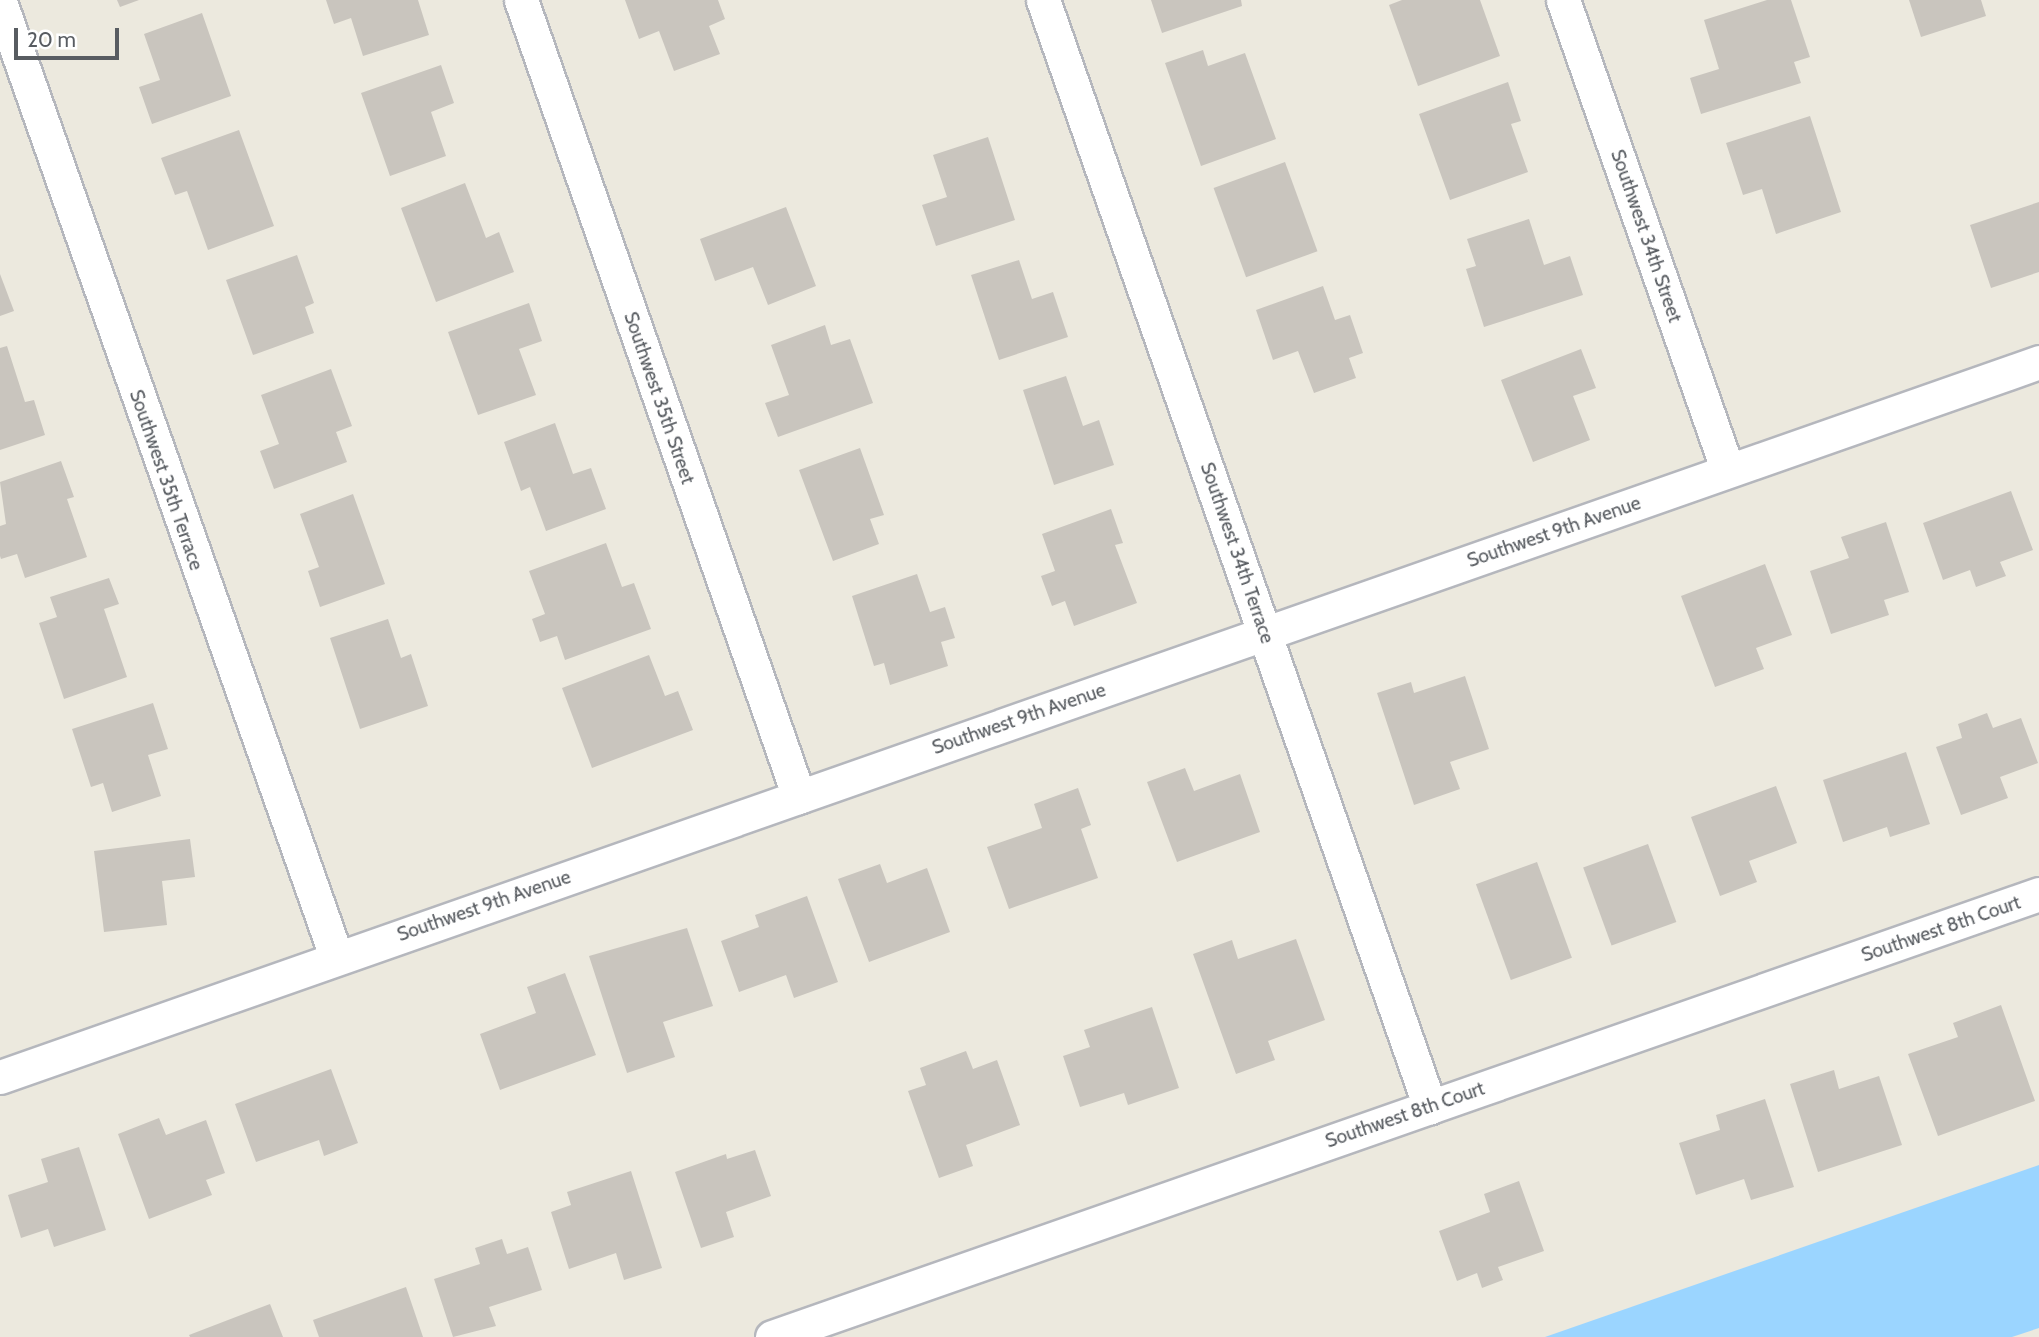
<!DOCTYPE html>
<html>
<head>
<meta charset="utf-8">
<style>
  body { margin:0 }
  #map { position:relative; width:2039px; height:1337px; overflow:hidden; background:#ece9de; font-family:Cabin,sans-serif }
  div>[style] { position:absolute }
  .water>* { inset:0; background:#9bd5ff }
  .building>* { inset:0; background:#c9c5be; transform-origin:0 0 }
  .roads { filter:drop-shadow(2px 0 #b5b7bd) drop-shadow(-2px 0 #b5b7bd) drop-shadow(0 2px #b5b7bd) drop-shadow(0 -2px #b5b7bd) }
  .minor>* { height:33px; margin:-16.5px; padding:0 16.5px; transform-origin:16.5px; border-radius:16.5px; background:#fff }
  span { translate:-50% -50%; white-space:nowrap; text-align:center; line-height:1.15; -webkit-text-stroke:6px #fff; paint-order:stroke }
  .street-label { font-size:19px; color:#585c61 }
  .scale { position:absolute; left:14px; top:28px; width:105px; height:32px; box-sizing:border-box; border:4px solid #585c61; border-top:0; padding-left:9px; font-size:21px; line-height:24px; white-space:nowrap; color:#585c61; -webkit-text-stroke:5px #fff; paint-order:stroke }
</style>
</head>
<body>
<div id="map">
  <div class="water">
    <i style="clip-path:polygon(2039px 1165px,2039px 1328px,2012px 1337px,1545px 1337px)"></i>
  </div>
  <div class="building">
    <i style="clip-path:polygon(117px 0,139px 0,120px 7px)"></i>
    <i style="clip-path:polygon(326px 0,418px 0,429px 35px,363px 56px,351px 18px,334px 24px)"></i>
    <i style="clip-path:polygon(625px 0,718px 0,725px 19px,709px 26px,720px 54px,674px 71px,659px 31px,639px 39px)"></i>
    <i style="clip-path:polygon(1151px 0,1241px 0,1242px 6px,1162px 33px)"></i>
    <i style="clip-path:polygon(1402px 0,1480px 0,1500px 56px,1418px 86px,1389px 5px)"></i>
    <i style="clip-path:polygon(1767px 0,1791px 0,1810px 57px,1794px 62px,1801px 83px,1701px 114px,1690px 78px,1719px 69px,1704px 20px)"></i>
    <i style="clip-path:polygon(1909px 0,1981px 0,1986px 16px,1921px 37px)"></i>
    <i style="clip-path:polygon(202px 13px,231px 96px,152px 124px,139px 87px,160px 80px,144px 34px)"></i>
    <i style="clip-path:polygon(1203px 50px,1208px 66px,1245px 53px,1276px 139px,1201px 166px,1165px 63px)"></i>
    <i style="clip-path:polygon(441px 65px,454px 103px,431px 112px,446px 156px,390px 176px,361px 93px)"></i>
    <i style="clip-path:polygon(1508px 82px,1521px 121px,1511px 124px,1528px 172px,1450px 200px,1419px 114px)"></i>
    <i style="clip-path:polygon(1810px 116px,1841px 212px,1776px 234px,1762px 189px,1743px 195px,1726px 143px)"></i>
    <i style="clip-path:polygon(239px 130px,274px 226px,208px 250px,187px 191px,175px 195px,161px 158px)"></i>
    <i style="clip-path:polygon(988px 137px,1015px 220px,936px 246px,922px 205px,947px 197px,933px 155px)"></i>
    <i style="left:1285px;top:162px;width:95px;height:76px;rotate:70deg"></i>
    <i style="clip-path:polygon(465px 183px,486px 238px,499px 232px,514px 272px,436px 302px,401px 208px)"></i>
    <i style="clip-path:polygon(2039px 202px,2039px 272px,1991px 288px,1970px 225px)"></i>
    <i style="clip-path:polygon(786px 207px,816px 286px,768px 305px,753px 267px,715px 281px,700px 239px)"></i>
    <i style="clip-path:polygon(1529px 219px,1544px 265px,1570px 256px,1583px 295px,1484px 327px,1466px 269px,1476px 266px,1467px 239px)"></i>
    <i style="clip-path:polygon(297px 255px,314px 303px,305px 307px,314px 333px,253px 355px,226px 280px)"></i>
    <i style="clip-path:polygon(1019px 260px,1032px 299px,1053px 292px,1068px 337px,999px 360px,971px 275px)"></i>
    <i style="clip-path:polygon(0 274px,14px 311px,0 316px)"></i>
    <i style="clip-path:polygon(1323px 286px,1335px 320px,1350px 315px,1363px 353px,1349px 358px,1356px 378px,1314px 393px,1298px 351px,1273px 360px,1256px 310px)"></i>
    <i style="clip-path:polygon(529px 303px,542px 341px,519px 349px,536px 395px,478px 415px,448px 332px)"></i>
    <i style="clip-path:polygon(825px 325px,831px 345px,850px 339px,873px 403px,778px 437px,765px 403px,789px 395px,771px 345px)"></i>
    <i style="clip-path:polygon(7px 346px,25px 402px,34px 400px,45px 435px,0 450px,0 348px)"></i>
    <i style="clip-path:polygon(1581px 349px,1596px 388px,1573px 396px,1590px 440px,1533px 462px,1501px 380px)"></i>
    <i style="clip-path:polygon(331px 369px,352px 426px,336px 432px,347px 462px,274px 489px,260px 451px,279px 444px,261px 395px)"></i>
    <i style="clip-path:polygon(1066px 376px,1083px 426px,1099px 420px,1114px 465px,1054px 485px,1023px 390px)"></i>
    <i style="clip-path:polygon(555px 423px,573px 474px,591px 468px,606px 509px,546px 531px,530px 487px,521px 491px,504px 442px)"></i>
    <i style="clip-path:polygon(860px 448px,884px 515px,870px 519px,879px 544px,833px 561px,799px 470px)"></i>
    <i style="clip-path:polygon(61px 461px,74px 497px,67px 499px,87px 557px,25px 578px,17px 554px,1px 559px,0 556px,0 526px,6px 524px,0 482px)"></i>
    <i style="clip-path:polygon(2011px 491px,2033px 550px,2000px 562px,2006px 576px,1976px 587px,1970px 570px,1943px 580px,1923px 523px)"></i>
    <i style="clip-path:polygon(353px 494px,385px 584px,320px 607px,308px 571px,319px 567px,300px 514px)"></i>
    <i style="clip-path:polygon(1111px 509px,1123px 543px,1115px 545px,1137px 603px,1074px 626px,1065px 601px,1052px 606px,1041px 576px,1055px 571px,1042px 534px)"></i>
    <i style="clip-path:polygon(1886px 522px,1909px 592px,1884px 600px,1889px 615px,1831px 634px,1810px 571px,1849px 558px,1841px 537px)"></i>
    <i style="clip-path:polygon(606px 543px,622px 587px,634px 583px,651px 629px,565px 660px,557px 636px,540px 642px,532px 619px,545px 614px,529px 571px)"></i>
    <i style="clip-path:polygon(1765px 564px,1792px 635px,1756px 648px,1764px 669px,1715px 687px,1681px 596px)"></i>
    <i style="clip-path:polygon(917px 574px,930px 612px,945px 607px,955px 638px,941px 642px,948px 666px,890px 685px,884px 663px,874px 666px,852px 596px)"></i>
    <i style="clip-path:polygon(109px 578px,119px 604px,104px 609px,127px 677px,64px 699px,39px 623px,57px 617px,50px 597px)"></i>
    <i style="clip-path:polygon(388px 619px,401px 658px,411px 654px,428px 706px,360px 729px,330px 638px)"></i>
    <i style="clip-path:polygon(649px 655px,665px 696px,678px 691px,693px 730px,592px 768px,562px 688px)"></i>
    <i style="clip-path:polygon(1465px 676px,1489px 749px,1450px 762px,1460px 789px,1414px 805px,1377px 693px,1411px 682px,1414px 693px)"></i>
    <i style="clip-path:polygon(153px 703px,168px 749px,148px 755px,161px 796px,112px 812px,103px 783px,91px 787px,72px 729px)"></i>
    <i style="clip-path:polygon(1987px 713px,1993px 728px,2021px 718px,2038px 763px,2000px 777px,2008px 798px,1961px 815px,1936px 747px,1962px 738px,1958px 724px)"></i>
    <i style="clip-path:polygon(1906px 752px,1930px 824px,1890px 837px,1887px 827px,1843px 842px,1823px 780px)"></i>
    <i style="clip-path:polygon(1185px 768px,1194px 791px,1240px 774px,1260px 832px,1177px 862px,1147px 782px)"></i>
    <i style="clip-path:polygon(1776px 786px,1797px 843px,1749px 861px,1757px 882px,1720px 896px,1691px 817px)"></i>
    <i style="clip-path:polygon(1078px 788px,1091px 825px,1081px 829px,1098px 878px,1009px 909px,987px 847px,1042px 828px,1034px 804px)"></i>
    <i style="clip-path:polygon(190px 839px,195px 877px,162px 881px,167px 925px,104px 932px,94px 851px)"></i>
    <i style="left:1648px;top:844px;width:83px;height:69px;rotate:70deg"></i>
    <i style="left:1537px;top:862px;width:102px;height:65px;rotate:70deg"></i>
    <i style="clip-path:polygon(880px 864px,887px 883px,927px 868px,950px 932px,869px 962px,838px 879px)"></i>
    <i style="clip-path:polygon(807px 896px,838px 982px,794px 998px,786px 975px,739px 992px,721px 941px,759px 927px,755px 915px)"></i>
    <i style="clip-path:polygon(687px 928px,713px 1006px,663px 1022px,675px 1057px,627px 1073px,589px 956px)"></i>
    <i style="clip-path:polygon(1296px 939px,1325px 1020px,1268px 1041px,1275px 1060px,1236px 1074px,1193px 954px,1232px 940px,1238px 959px)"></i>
    <i style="clip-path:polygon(565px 973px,596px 1055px,500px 1090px,480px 1034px,536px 1013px,527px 987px)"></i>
    <i style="clip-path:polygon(2001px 1005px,2035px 1101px,1938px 1136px,1908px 1054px,1958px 1037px,1953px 1023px)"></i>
    <i style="clip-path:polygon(1152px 1007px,1179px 1088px,1128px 1105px,1124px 1093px,1080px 1107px,1063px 1056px,1090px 1047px,1084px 1030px)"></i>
    <i style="clip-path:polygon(966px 1051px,973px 1069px,997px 1060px,1020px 1125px,966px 1145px,973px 1166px,939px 1178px,908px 1091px,926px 1085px,920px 1068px)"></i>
    <i style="clip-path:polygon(331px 1069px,358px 1143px,324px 1156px,319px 1140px,256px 1162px,235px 1104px)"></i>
    <i style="clip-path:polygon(1834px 1070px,1839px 1089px,1879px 1076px,1902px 1145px,1818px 1172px,1790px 1084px)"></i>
    <i style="clip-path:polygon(1765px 1099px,1794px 1187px,1751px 1200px,1744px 1179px,1696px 1195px,1679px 1143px,1720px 1130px,1716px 1115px)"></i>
    <i style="clip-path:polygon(159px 1118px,166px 1135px,206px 1120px,225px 1173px,206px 1180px,212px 1195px,149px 1219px,118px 1134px)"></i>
    <i style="clip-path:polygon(79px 1147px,106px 1230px,54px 1247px,48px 1229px,21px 1238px,8px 1195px,48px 1182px,41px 1159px)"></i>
    <i style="clip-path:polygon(755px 1150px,771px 1196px,726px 1212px,734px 1237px,701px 1248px,675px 1172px,726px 1154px,727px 1159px)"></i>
    <i style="clip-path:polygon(631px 1171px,662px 1268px,624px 1280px,616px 1253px,569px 1269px,551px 1212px,571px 1205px,567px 1192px)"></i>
    <i style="clip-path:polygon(1519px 1181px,1544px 1251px,1498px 1267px,1503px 1280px,1482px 1288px,1477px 1273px,1457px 1281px,1439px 1231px,1490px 1212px,1484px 1194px)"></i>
    <i style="clip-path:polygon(502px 1239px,507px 1254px,528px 1247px,542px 1290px,489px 1307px,496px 1326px,453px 1337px,434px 1279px,480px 1264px,475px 1248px)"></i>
    <i style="clip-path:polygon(406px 1287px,423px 1337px,319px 1337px,313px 1320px)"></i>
    <i style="clip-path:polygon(270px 1304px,283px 1337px,190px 1337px,189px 1335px)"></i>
  </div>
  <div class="roads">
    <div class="minor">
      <i style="left:521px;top:0;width:844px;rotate:70.77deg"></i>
      <i style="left:1043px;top:0;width:1173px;rotate:70.73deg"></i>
      <i style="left:1563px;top:0;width:499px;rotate:70.7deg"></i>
      <i style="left:0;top:2px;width:1011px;rotate:70.6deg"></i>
      <i style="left:0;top:1077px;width:2161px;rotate:-19.32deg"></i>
      <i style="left:772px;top:1337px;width:1342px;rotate:-19.27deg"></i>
    </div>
  </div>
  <div class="street-label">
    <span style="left:1646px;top:236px;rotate:71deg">Southwest 34th Street</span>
    <span style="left:659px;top:398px;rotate:71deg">Southwest 35th Street</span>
    <span style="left:166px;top:480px;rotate:71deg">Southwest 35th Terrace</span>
    <span style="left:1554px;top:532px;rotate:-19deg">Southwest 9th Avenue</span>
    <span style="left:1237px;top:553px;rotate:71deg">Southwest 34th Terrace</span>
    <span style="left:1019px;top:719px;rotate:-19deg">Southwest 9th Avenue</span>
    <span style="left:484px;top:906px;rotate:-19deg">Southwest 9th Avenue</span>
    <span style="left:1941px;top:929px;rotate:-19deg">Southwest 8th Court</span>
    <span style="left:1405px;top:1115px;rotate:-19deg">Southwest 8th Court</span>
  </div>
  <div class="scale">20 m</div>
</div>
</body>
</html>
